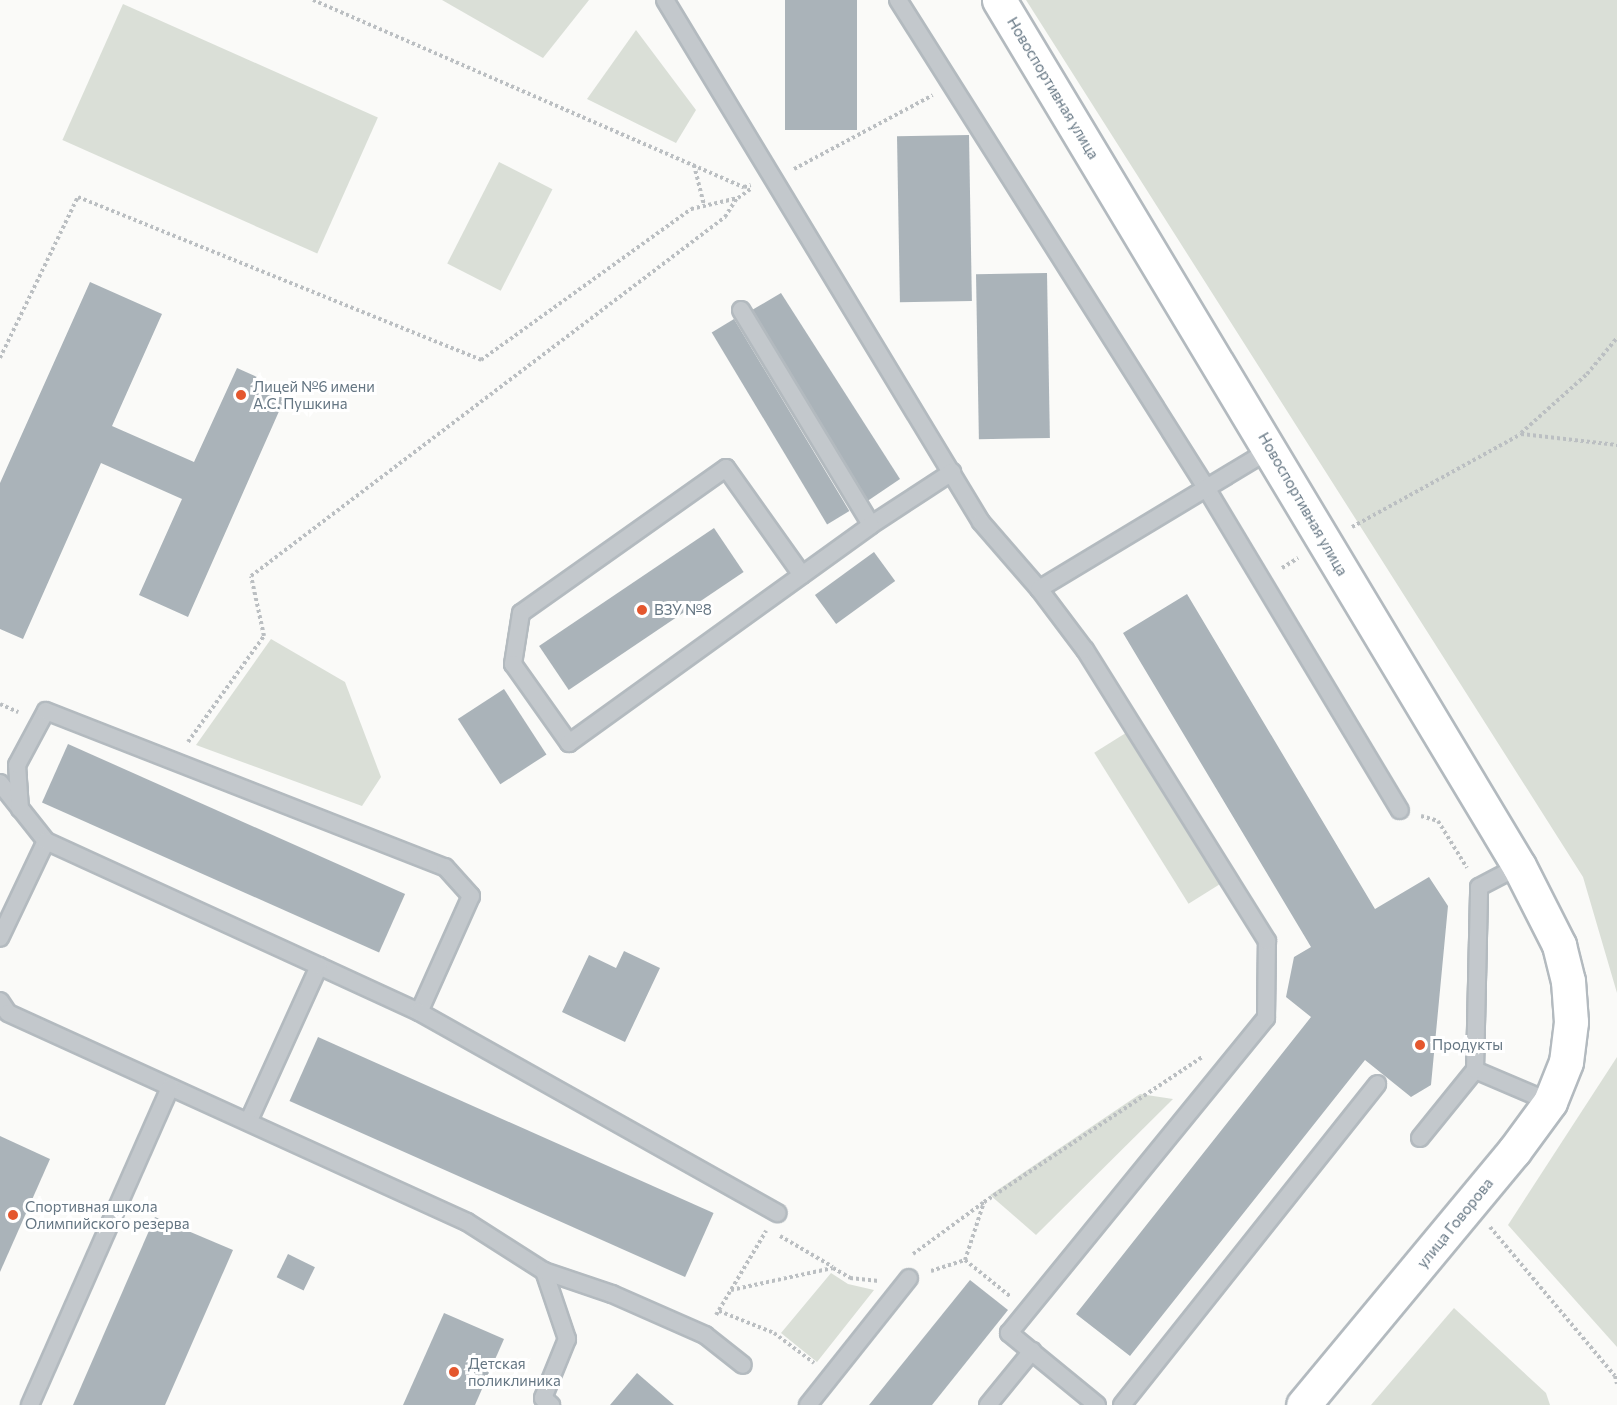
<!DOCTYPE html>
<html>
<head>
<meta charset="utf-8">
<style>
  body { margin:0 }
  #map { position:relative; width:1617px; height:1405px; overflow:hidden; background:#fafaf8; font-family:Commissioner,sans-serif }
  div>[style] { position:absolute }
  .green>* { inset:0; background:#dadfd7; transform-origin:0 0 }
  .building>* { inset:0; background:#aab3b9; transform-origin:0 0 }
  .path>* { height:4px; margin-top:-2px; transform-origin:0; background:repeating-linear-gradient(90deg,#bbbfc2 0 3px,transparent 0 6px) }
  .roads { filter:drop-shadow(2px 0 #b3babf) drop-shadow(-2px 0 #b3babf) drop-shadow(0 2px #b3babf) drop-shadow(0 -2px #b3babf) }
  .lane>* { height:16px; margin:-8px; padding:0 8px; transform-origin:8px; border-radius:8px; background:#c3c8cc }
  .secondary>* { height:33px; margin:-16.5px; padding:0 16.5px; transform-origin:16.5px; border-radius:16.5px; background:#fff }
  .dots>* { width:16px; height:16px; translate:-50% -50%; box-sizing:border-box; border:3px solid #fff; border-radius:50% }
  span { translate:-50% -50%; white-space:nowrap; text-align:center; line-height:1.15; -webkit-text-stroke:6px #fff; paint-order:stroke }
  .street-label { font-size:15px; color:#657683 }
  .poi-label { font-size:15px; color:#657683 }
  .left { translate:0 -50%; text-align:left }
</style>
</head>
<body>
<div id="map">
  <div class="green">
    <i style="clip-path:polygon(442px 0,589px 0,543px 58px)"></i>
    <i style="clip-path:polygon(1026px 0,1617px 0,1617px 993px,1583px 877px)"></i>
    <i style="left:123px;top:4px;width:279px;height:149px;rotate:24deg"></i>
    <i style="clip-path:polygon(636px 30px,696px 110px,676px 143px,587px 99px)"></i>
    <i style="left:499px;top:162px;width:60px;height:114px;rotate:27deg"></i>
    <i style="clip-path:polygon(271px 639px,345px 682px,381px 777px,362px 806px,196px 745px)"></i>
    <i style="left:1129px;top:731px;width:178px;height:41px;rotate:58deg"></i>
    <i style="clip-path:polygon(1617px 1057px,1617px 1347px,1508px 1225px)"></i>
    <i style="clip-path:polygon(1140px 1094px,1173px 1099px,1036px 1235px,990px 1195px)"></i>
    <i style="clip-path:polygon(831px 1273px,848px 1284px,874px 1290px,817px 1362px,781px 1333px)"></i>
    <i style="clip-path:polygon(1454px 1308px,1546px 1393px,1550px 1405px,1371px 1405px)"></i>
  </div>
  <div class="building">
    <i style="left:785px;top:0;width:72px;height:130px"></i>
    <i style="left:969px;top:135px;width:166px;height:72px;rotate:89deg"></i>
    <i style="left:1047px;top:273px;width:165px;height:71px;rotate:89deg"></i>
    <i style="clip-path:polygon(90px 282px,162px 314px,112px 426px,194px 462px,237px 368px,288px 391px,188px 617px,139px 595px,182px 499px,101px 463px,23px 639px,0 629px,0 483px)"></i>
    <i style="clip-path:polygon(781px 293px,900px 479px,866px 502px,752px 310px)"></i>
    <i style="left:734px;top:319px;width:224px;height:26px;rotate:59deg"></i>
    <i style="left:714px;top:528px;width:53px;height:211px;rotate:56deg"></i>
    <i style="left:874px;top:552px;width:36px;height:73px;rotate:54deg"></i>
    <i style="clip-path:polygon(1187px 594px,1375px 909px,1429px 877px,1448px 906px,1431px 1085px,1411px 1097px,1365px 1060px,1130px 1356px,1076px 1314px,1311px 1017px,1286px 997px,1294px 957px,1311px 947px,1123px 633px)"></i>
    <i style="left:504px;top:689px;width:78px;height:55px;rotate:57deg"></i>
    <i style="left:68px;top:744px;width:369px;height:64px;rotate:24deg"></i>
    <i style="clip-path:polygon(624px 951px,660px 968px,625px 1042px,562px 1012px,589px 955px,616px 968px)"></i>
    <i style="left:318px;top:1037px;width:433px;height:70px;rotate:24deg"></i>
    <i style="clip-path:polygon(0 1136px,50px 1159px,0 1272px)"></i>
    <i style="clip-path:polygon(155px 1217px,233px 1250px,165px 1405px,73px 1405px)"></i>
    <i style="left:288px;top:1254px;width:30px;height:26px;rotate:26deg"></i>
    <i style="clip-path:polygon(970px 1280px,1008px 1310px,932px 1405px,869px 1405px)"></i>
    <i style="clip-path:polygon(444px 1313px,504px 1339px,475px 1405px,403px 1405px)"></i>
    <i style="clip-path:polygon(637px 1373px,674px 1405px,610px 1405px)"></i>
  </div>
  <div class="path">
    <i style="left:313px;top:0;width:470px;rotate:23.5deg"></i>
    <i style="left:744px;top:187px;width:7px;rotate:-16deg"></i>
    <i style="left:694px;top:165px;width:41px;rotate:76deg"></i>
    <i style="left:794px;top:169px;width:157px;rotate:-28deg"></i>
    <i style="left:0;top:358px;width:179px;rotate:-64.2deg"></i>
    <i style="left:78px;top:197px;width:435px;rotate:22deg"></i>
    <i style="left:481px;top:360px;width:259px;rotate:-35.7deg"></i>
    <i style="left:691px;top:209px;width:48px;rotate:-13.2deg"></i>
    <i style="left:738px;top:198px;width:17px;rotate:-36deg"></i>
    <i style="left:1521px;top:433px;width:89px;rotate:-41.8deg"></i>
    <i style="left:1587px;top:374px;width:47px;rotate:-50.2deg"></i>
    <i style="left:1352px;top:527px;width:193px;rotate:-28.8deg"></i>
    <i style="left:1521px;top:434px;width:97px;rotate:6.5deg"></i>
    <i style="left:1282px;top:568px;width:19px;rotate:-32deg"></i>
    <i style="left:0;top:704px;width:20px;rotate:24deg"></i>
    <i style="left:188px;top:742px;width:130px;rotate:-54.4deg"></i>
    <i style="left:264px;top:636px;width:61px;rotate:-102.2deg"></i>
    <i style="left:251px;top:576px;width:595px;rotate:-37.14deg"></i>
    <i style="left:725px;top:217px;width:22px;rotate:-58deg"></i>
    <i style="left:1421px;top:816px;width:18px;rotate:16deg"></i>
    <i style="left:1438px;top:821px;width:55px;rotate:58.3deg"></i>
    <i style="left:1490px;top:1227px;width:194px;rotate:50deg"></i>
    <i style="left:1615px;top:1376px;width:8px;rotate:76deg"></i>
    <i style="left:780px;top:1236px;width:61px;rotate:30.3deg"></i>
    <i style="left:913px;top:1254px;width:88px;rotate:-36.2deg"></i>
    <i style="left:984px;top:1202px;width:262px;rotate:-33.6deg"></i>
    <i style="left:965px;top:1260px;width:61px;rotate:-71.9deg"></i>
    <i style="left:931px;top:1271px;width:36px;rotate:-18deg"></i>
    <i style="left:965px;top:1260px;width:59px;rotate:38.8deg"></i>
    <i style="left:731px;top:1290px;width:104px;rotate:-12.2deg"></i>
    <i style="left:833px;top:1268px;width:20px;rotate:30deg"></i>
    <i style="left:850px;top:1278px;width:29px;rotate:6deg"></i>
    <i style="left:719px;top:1311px;width:59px;rotate:21.8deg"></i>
    <i style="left:774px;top:1333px;width:50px;rotate:36.9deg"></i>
    <i style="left:716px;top:1315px;width:98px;rotate:-59.2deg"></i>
  </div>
  <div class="roads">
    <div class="lane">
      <i style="left:665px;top:0;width:610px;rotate:58.81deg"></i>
      <i style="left:981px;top:522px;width:89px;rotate:49.1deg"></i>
      <i style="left:898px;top:0;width:575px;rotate:57.72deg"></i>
      <i style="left:1205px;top:486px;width:378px;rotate:59deg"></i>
      <i style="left:741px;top:310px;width:251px;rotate:58.8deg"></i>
      <i style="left:871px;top:525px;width:97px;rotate:-33.2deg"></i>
      <i style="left:802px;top:575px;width:131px;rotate:-125.4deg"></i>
      <i style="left:726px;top:468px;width:251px;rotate:144.7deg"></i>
      <i style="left:521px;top:613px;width:52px;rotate:98.9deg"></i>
      <i style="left:513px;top:664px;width:97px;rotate:54.7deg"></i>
      <i style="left:569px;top:743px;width:372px;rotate:-35.8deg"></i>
      <i style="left:0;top:783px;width:74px;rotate:51.6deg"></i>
      <i style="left:46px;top:841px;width:107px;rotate:115.4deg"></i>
      <i style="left:20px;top:809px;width:44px;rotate:-93.9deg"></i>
      <i style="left:17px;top:765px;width:61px;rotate:-61.8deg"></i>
      <i style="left:46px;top:711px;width:428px;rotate:21.4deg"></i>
      <i style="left:445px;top:867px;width:39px;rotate:48deg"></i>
      <i style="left:471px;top:896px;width:127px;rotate:114.1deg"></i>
      <i style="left:419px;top:1012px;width:110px;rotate:-155.3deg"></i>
      <i style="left:319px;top:966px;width:169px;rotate:114.4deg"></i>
      <i style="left:46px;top:841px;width:300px;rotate:24.6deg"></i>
      <i style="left:0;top:1001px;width:14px;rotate:56deg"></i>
      <i style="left:8px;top:1013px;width:504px;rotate:24.48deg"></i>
      <i style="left:467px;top:1222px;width:91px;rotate:32.5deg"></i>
      <i style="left:544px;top:1271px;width:72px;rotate:71.3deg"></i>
      <i style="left:567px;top:1339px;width:64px;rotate:112.1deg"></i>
      <i style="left:543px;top:1398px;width:11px;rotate:41deg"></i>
      <i style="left:419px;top:1012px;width:411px;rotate:29.3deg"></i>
      <i style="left:1475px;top:1070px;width:82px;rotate:23.1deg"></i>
      <i style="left:1420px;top:1138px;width:87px;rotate:-51deg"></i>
      <i style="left:1475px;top:1070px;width:183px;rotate:-88.7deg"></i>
      <i style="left:1479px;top:887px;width:45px;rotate:-27.7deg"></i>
      <i style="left:544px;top:1271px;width:72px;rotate:18.7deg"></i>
      <i style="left:612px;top:1294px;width:102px;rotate:23.8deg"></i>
      <i style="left:705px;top:1335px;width:48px;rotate:38.3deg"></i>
      <i style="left:30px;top:1405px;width:347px;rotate:-66.2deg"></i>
      <i style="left:808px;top:1405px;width:162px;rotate:-51.5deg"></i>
      <i style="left:988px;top:1405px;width:70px;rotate:-50.8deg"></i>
      <i style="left:1097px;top:1405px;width:114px;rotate:-140.7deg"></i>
      <i style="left:1009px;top:1333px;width:407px;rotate:-50.8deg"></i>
      <i style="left:1266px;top:1018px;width:77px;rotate:-89.3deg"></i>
      <i style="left:1267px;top:941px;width:343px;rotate:-122deg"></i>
      <i style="left:1085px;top:650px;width:76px;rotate:-127deg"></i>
      <i style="left:1039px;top:589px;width:271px;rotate:-31.1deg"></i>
      <i style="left:1122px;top:1405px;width:410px;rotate:-51.5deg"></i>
    </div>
    <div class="secondary">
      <i style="left:999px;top:0;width:1010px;rotate:59.02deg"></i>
      <i style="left:1519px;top:866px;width:89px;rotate:63.1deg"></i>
      <i style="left:1559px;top:945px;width:37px;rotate:76deg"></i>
      <i style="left:1568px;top:981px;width:41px;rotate:85.8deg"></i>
      <i style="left:1571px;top:1022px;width:40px;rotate:97.1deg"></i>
      <i style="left:1566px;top:1062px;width:43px;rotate:111.8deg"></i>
      <i style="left:1550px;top:1102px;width:61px;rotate:126.3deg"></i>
      <i style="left:1514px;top:1151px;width:330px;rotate:129.7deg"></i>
    </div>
  </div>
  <div class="dots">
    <i style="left:241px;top:395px;background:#e4572e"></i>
    <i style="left:642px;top:610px;background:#e4572e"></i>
    <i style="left:1420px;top:1045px;background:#e4572e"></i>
    <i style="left:13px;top:1215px;background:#e4572e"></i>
    <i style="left:454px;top:1372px;background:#e4572e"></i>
  </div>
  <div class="street-label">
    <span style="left:1053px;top:88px;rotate:59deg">Новоспортивная улица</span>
    <span style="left:1303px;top:504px;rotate:60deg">Новоспортивная улица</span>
    <span style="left:1455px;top:1223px;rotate:-51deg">улица Говорова</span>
  </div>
  <div class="poi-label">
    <span class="left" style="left:253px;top:395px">Лицей №6 имени<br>А.С. Пушкина</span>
    <span class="left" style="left:654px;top:610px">ВЗУ №8</span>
    <span class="left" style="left:1432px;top:1045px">Продукты</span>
    <span class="left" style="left:25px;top:1215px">Спортивная школа<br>Олимпийского резерва</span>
    <span class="left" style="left:468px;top:1372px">Детская<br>поликлиника</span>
  </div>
</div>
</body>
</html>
